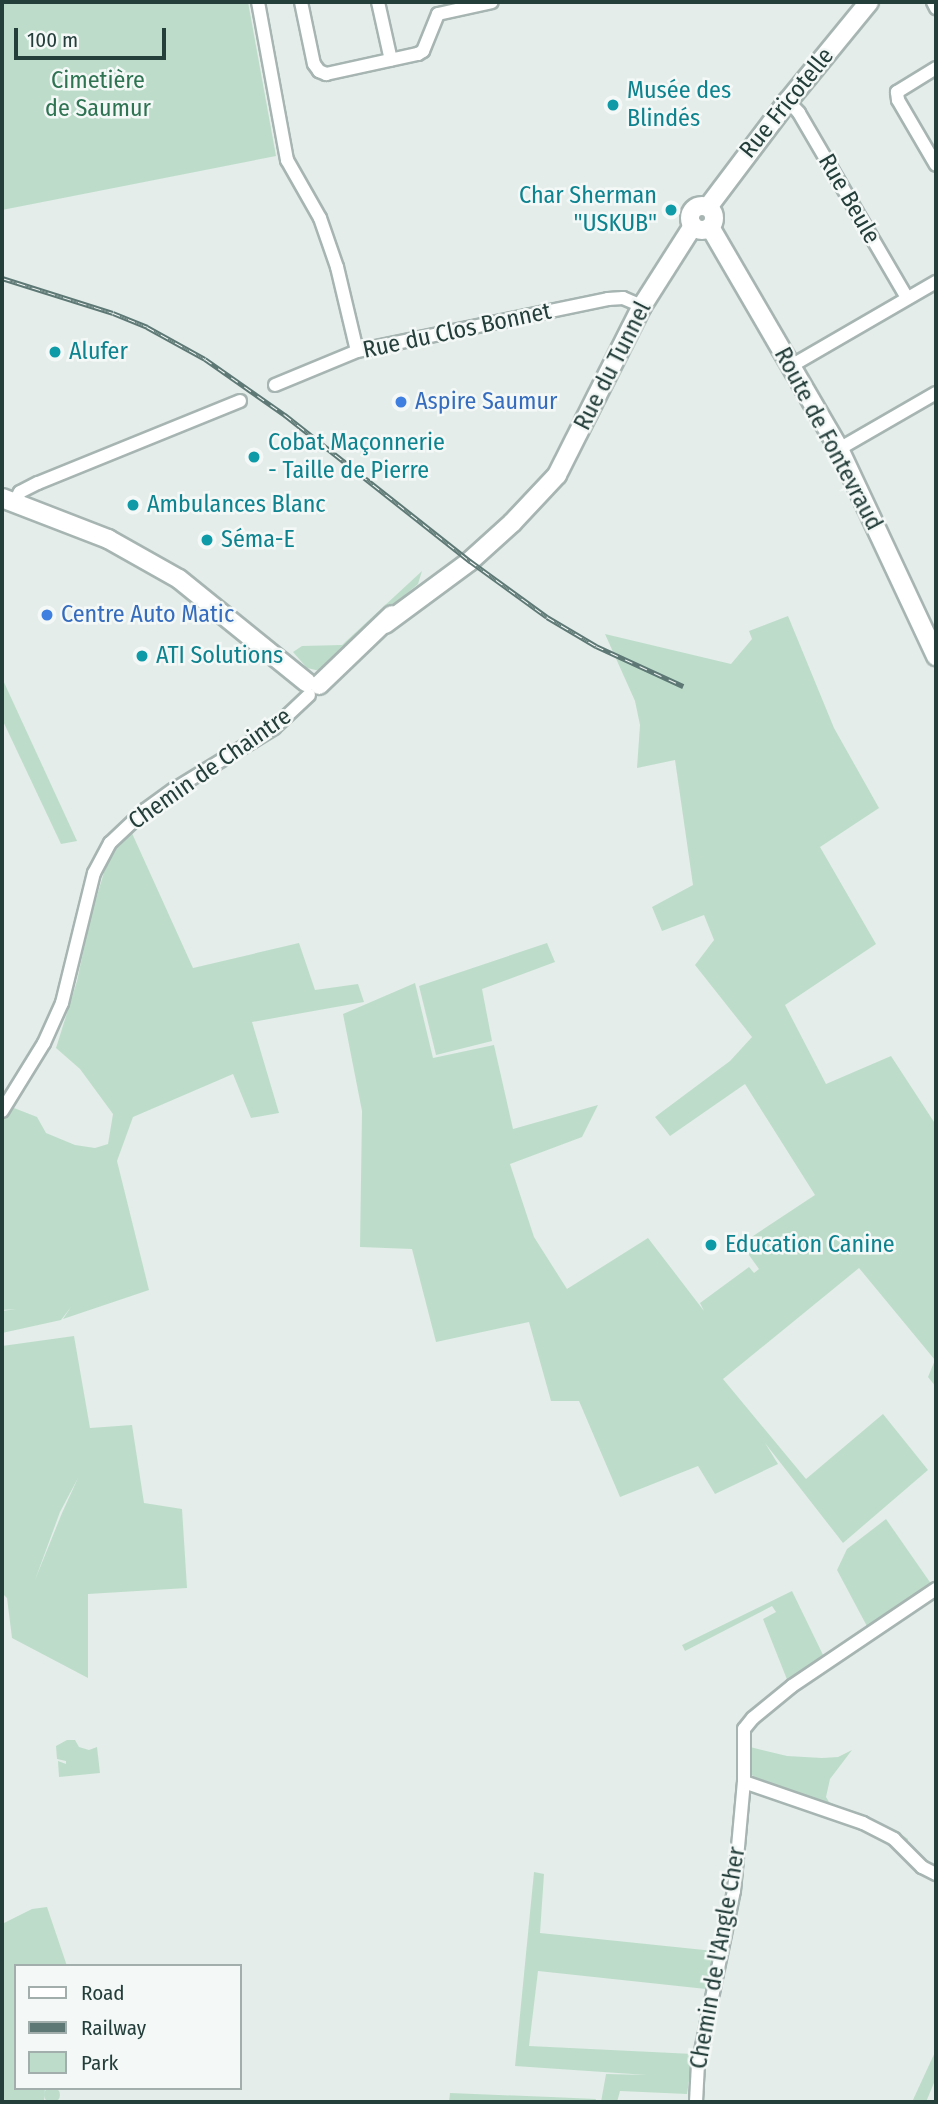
<!DOCTYPE html>
<html>
<head>
<meta charset="utf-8">
<style>
  body { margin:0 }
  #map { position:relative; width:938px; height:2104px; overflow:hidden; background:#e4edea; font-family:"Fira Sans Condensed",sans-serif }
  div>[style] { position:absolute }
  .green>* { inset:0; background:#bdddca }
  .round { border-radius:50% }
  .roads { filter:drop-shadow(2px 0 #a7b5b2) drop-shadow(-2px 0 #a7b5b2) drop-shadow(0 2px #a7b5b2) drop-shadow(0 -2px #a7b5b2) }
  .street>* { height:12px; margin:-6px; padding:0 6px; transform-origin:6px; border-radius:6px; background:#fff }
  .secondary>* { height:18px; margin:-9px; padding:0 9px; transform-origin:9px; border-radius:9px; background:#fff }
  .secondary>.ring { margin:-9px; padding:0; box-sizing:content-box; background:none; border:18px solid #fff; border-radius:50% }
  .rail>* { height:5px; margin-top:-2.5px; transform-origin:0; background:repeating-linear-gradient(90deg,#f4f9f7 0 8px,#5e7975 0 16px); box-sizing:border-box; border-block:2px solid #5e7975 }
  .dots>* { width:19px; height:19px; translate:-50% -50%; box-sizing:border-box; border:4px solid #f4f9f7; border-radius:50% }
  span { translate:-50% -50%; white-space:nowrap; text-align:center; line-height:1.15; -webkit-text-stroke:5px #f4f9f7; paint-order:stroke }
  .park-label { font-size:24px; color:#2f7353 }
  .culture-label { font-size:24px; color:#0d838f }
  .left { translate:0 -50%; text-align:left }
  .right { translate:-100% -50%; text-align:right }
  .street-label { font-size:24px; color:#243e3a }
  .shop-label { font-size:24px; color:#366cbe }
  .frame { position:absolute; inset:0; border:4px solid #243e3a; pointer-events:none }
  .legend { position:absolute; left:14px; top:1964px; width:228px; height:126px; box-sizing:border-box; background:#f4f9f7; border:2px solid #a1aeab; margin:0; padding:9px 12px; list-style:none; font-size:21px; color:#243e3a }
  .legend li { display:flex; align-items:center; gap:14px; height:35px }
  .legend b { width:35px; border:2px solid #a1aeab }
  .scale { position:absolute; left:14px; top:28px; width:152px; height:32px; box-sizing:border-box; border:4px solid #243e3a; border-top:0; padding-left:9px; font-size:21px; line-height:24px; white-space:nowrap; color:#243e3a; -webkit-text-stroke:5px #f4f9f7; paint-order:stroke }
</style>
</head>
<body>
<div id="map">
  <div class="green">
    <i style="clip-path:polygon(2px 2px,248px 2px,276px 156px,2px 210px)"></i>
    <i style="clip-path:polygon(422px 571px,418px 584px,392px 606px,392px 609px,320px 671px,307px 668px,293px 652px,302px 646px,342px 645px)"></i>
    <i style="clip-path:polygon(788px 616px,834px 728px,879px 808px,820px 847px,876px 944px,785px 1005px,826px 1084px,891px 1056px,936px 1125px,936px 1387px,928px 1377px,935px 1360px,859px 1268px,723px 1379px,806px 1479px,883px 1414px,928px 1470px,843px 1543px,765px 1443px,778px 1464px,715px 1494px,698px 1466px,620px 1497px,579px 1401px,551px 1401px,529px 1322px,436px 1342px,412px 1249px,360px 1247px,362px 1111px,343px 1014px,415px 983px,433px 1058px,494px 1045px,513px 1129px,598px 1105px,582px 1137px,510px 1164px,534px 1237px,567px 1289px,648px 1238px,704px 1311px,700px 1303px,749px 1267px,754px 1273px,759px 1269px,741px 1244px,815px 1195px,745px 1084px,670px 1136px,655px 1117px,730px 1061px,752px 1037px,695px 965px,714px 940px,704px 915px,662px 931px,652px 907px,693px 885px,675px 760px,637px 768px,640px 725px,635px 701px,605px 634px,731px 664px,752px 639px,749px 631px)"></i>
    <i style="clip-path:polygon(2px 678px,77px 841px,61px 844px,2px 719px)"></i>
    <i style="clip-path:polygon(131px 831px,193px 968px,299px 943px,315px 990px,358px 984px,364px 1002px,252px 1022px,279px 1113px,251px 1118px,233px 1074px,133px 1117px,117px 1161px,149px 1290px,63px 1319px,71px 1307px,61px 1320px,2px 1333px,2px 1311px,16px 1309px,2px 1310px,2px 1113px,14px 1108px,37px 1117px,46px 1133px,75px 1145px,95px 1148px,108px 1144px,113px 1114px,80px 1069px,56px 1048px,77px 981px,90px 919px,108px 859px)"></i>
    <i style="clip-path:polygon(547px 943px,555px 962px,482px 989px,492px 1041px,436px 1055px,419px 986px)"></i>
    <i style="clip-path:polygon(evenodd,74px 1336px,90px 1428px,132px 1425px,144px 1503px,182px 1509px,187px 1588px,88px 1594px,88px 1678px,12px 1638px,7px 1598px,2px 1593px,2px 1346px,74px 1336px,78px 1478px,62px 1513px,35px 1580px,60px 1512px,78px 1478px)"></i>
    <i style="clip-path:polygon(886px 1519px,934px 1588px,869px 1630px,837px 1570px,847px 1549px)"></i>
    <i style="clip-path:polygon(792px 1591px,825px 1659px,797px 1674px,794px 1679px,788px 1682px,763px 1619px,776px 1612px,772px 1606px,685px 1651px,682px 1645px)"></i>
    <i style="clip-path:polygon(67px 1740px,75px 1740px,79px 1747px,89px 1750px,97px 1747px,100px 1773px,59px 1777px,58px 1761px,66px 1764px,66px 1761px,57px 1759px,56px 1746px)"></i>
    <i style="clip-path:polygon(750px 1747px,787px 1756px,822px 1758px,838px 1757px,852px 1750px,830px 1779px,826px 1797px,829px 1802px,902px 1835px,908px 1839px,907px 1844px,905px 1847px,760px 1782px,751px 1774px)"></i>
    <i style="clip-path:polygon(534px 1872px,544px 1874px,540px 1933px,714px 1951px,706px 1989px,538px 1971px,529px 2046px,693px 2054px,687px 2094px,620px 2091px,617px 2102px,601px 2102px,606px 2074px,647px 2075px,515px 2066px)"></i>
    <i style="clip-path:polygon(47px 1907px,67px 1966px,16px 1966px,16px 2088px,45px 2088px,44px 2102px,2px 2102px,2px 1924px,32px 1909px)"></i>
    <i style="clip-path:polygon(936px 2050px,936px 2078px,926px 2102px,912px 2102px)"></i>
    <i class="round" style="left:44px;top:2087px;width:16px;height:16px"></i>
    <i style="clip-path:polygon(450px 2093px,551px 2097px,596px 2099px,595px 2102px,449px 2102px)"></i>
  </div>
  <div class="roads">
    <div class="street">
      <i style="left:258px;top:2px;width:161px;rotate:79.6deg"></i>
      <i style="left:287px;top:160px;width:67px;rotate:60.4deg"></i>
      <i style="left:320px;top:218px;width:52px;rotate:70.9deg"></i>
      <i style="left:337px;top:267px;width:86px;rotate:76.6deg"></i>
      <i style="left:301px;top:2px;width:63px;rotate:78.2deg"></i>
      <i style="left:314px;top:64px;width:9px;rotate:54deg"></i>
      <i style="left:319px;top:71px;width:8px;rotate:23deg"></i>
      <i style="left:326px;top:74px;width:94px;rotate:-12.3deg"></i>
      <i style="left:418px;top:54px;width:6px;rotate:-31deg"></i>
      <i style="left:423px;top:51px;width:40px;rotate:-68deg"></i>
      <i style="left:438px;top:14px;width:55px;rotate:-12.5deg"></i>
      <i style="left:378px;top:2px;width:59px;rotate:77.4deg"></i>
      <i style="left:933px;top:2px;width:7px;rotate:63deg"></i>
      <i style="left:936px;top:68px;width:46px;rotate:148.4deg"></i>
      <i style="left:897px;top:92px;width:8px;rotate:83deg"></i>
      <i style="left:898px;top:100px;width:75px;rotate:59.7deg"></i>
      <i style="left:788px;top:101px;width:16px;rotate:47deg"></i>
      <i style="left:799px;top:113px;width:214px;rotate:59.7deg"></i>
      <i style="left:791px;top:366px;width:168px;rotate:-30.1deg"></i>
      <i style="left:275px;top:385px;width:89px;rotate:-22.5deg"></i>
      <i style="left:357px;top:351px;width:256px;rotate:-11.7deg"></i>
      <i style="left:608px;top:299px;width:15px;rotate:-4deg"></i>
      <i style="left:623px;top:298px;width:21px;rotate:23deg"></i>
      <i style="left:839px;top:449px;width:112px;rotate:-30deg"></i>
      <i style="left:15px;top:501px;width:10px;rotate:-61deg"></i>
      <i style="left:20px;top:492px;width:20px;rotate:-27deg"></i>
      <i style="left:38px;top:483px;width:218px;rotate:-22.1deg"></i>
      <i style="left:2px;top:1111px;width:80px;rotate:-58.3deg"></i>
      <i style="left:44px;top:1043px;width:44px;rotate:-65.8deg"></i>
      <i style="left:62px;top:1003px;width:134px;rotate:-76.2deg"></i>
      <i style="left:94px;top:873px;width:34px;rotate:-62deg"></i>
      <i style="left:110px;top:843px;width:48px;rotate:-43.3deg"></i>
      <i style="left:145px;top:810px;width:34px;rotate:-36deg"></i>
      <i style="left:173px;top:790px;width:119px;rotate:-31.5deg"></i>
      <i style="left:274px;top:728px;width:48px;rotate:-43.3deg"></i>
      <i style="left:744px;top:1782px;width:126px;rotate:19deg"></i>
      <i style="left:863px;top:1823px;width:35px;rotate:27deg"></i>
      <i style="left:894px;top:1839px;width:40px;rotate:45deg"></i>
      <i style="left:922px;top:1867px;width:16px;rotate:27deg"></i>
      <i style="left:696px;top:2102px;width:36px;rotate:-87deg"></i>
      <i style="left:698px;top:2066px;width:179px;rotate:-78.4deg"></i>
      <i style="left:734px;top:1891px;width:109px;rotate:-84.8deg"></i>
      <i style="left:744px;top:1782px;width:53px;rotate:-90deg"></i>
      <i style="left:744px;top:1729px;width:14px;rotate:-51deg"></i>
      <i style="left:753px;top:1718px;width:50px;rotate:-39.4deg"></i>
      <i style="left:792px;top:1686px;width:174px;rotate:-34deg"></i>
    </div>
    <div class="secondary">
      <i class="ring" style="left:690px;top:206px;width:6px;height:6px"></i>
      <i style="left:708px;top:207px;width:133px;rotate:-53deg"></i>
      <i style="left:788px;top:101px;width:128px;rotate:-50.7deg"></i>
      <i style="left:710px;top:227px;width:257px;rotate:59.8deg"></i>
      <i style="left:839px;top:449px;width:229px;rotate:64.9deg"></i>
      <i style="left:2px;top:498px;width:114px;rotate:21.1deg"></i>
      <i style="left:108px;top:539px;width:81px;rotate:29.4deg"></i>
      <i style="left:179px;top:579px;width:164px;rotate:39deg"></i>
      <i style="left:385px;top:624px;width:106px;rotate:-36.5deg"></i>
      <i style="left:470px;top:561px;width:57px;rotate:-42.1deg"></i>
      <i style="left:512px;top:523px;width:66px;rotate:-46.8deg"></i>
      <i style="left:557px;top:475px;width:189px;rotate:-63.3deg"></i>
      <i style="left:642px;top:306px;width:95px;rotate:-57.5deg"></i>
      <i style="left:319px;top:685px;width:101px;rotate:-43.8deg"></i>
    </div>
  </div>
  <div class="rail">
    <i style="left:2px;top:278px;width:116px;rotate:17.5deg"></i>
    <i style="left:113px;top:313px;width:37px;rotate:22deg"></i>
    <i style="left:147px;top:327px;width:66px;rotate:28.9deg"></i>
    <i style="left:205px;top:359px;width:98px;rotate:35deg"></i>
    <i style="left:285px;top:415px;width:236px;rotate:38.3deg"></i>
    <i style="left:470px;top:561px;width:95px;rotate:36deg"></i>
    <i style="left:547px;top:617px;width:57px;rotate:30.6deg"></i>
    <i style="left:596px;top:646px;width:96px;rotate:24.7deg"></i>
  </div>
  <div class="dots">
    <i style="left:613px;top:105px;background:#0f9aa8"></i>
    <i style="left:671px;top:210px;background:#0f9aa8"></i>
    <i style="left:55px;top:352px;background:#0f9aa8"></i>
    <i style="left:401px;top:402px;background:#3f7fe0"></i>
    <i style="left:254px;top:457px;background:#0f9aa8"></i>
    <i style="left:133px;top:505px;background:#0f9aa8"></i>
    <i style="left:207px;top:540px;background:#0f9aa8"></i>
    <i style="left:47px;top:615px;background:#3f7fe0"></i>
    <i style="left:142px;top:656px;background:#0f9aa8"></i>
    <i style="left:711px;top:1245px;background:#0f9aa8"></i>
  </div>
  <div class="park-label">
    <span style="left:98px;top:95px">Cimetière<br>de Saumur</span>
  </div>
  <div class="culture-label">
    <span class="left" style="left:627px;top:105px">Musée des<br>Blindés</span>
    <span class="right" style="left:657px;top:210px">Char Sherman<br>"USKUB"</span>
    <span class="left" style="left:69px;top:352px">Alufer</span>
    <span class="left" style="left:268px;top:457px">Cobat Maçonnerie<br>- Taille de Pierre</span>
    <span class="left" style="left:147px;top:505px">Ambulances Blanc</span>
    <span class="left" style="left:221px;top:540px">Séma-E</span>
    <span class="left" style="left:156px;top:656px">ATI Solutions</span>
    <span class="left" style="left:725px;top:1245px">Education Canine</span>
  </div>
  <div class="street-label">
    <span style="left:787px;top:103px;rotate:-51deg">Rue Fricotelle</span>
    <span style="left:849px;top:199px;rotate:60deg">Rue Beule</span>
    <span style="left:457px;top:331px;rotate:-12deg">Rue du Clos Bonnet</span>
    <span style="left:613px;top:366px;rotate:-63deg">Rue du Tunnel</span>
    <span style="left:828px;top:439px;rotate:62deg">Route de Fontevraud</span>
    <span style="left:210px;top:769px;rotate:-35deg">Chemin de Chaintre</span>
    <span style="left:718px;top:1958px;rotate:-80deg">Chemin de l'Angle Cher</span>
  </div>
  <div class="shop-label">
    <span class="left" style="left:415px;top:402px">Aspire Saumur</span>
    <span class="left" style="left:61px;top:615px">Centre Auto Matic</span>
  </div>
  <div class="frame"></div>
  <ul class="legend">
  <li><b style="height:9px;background:#fff"></b>Road</li>
  <li><b style="height:9px;background:#5e7975"></b>Railway</li>
  <li><b style="height:19px;background:#bdddca"></b>Park</li>
  </ul>
  <div class="scale">100 m</div>
</div>
</body>
</html>
